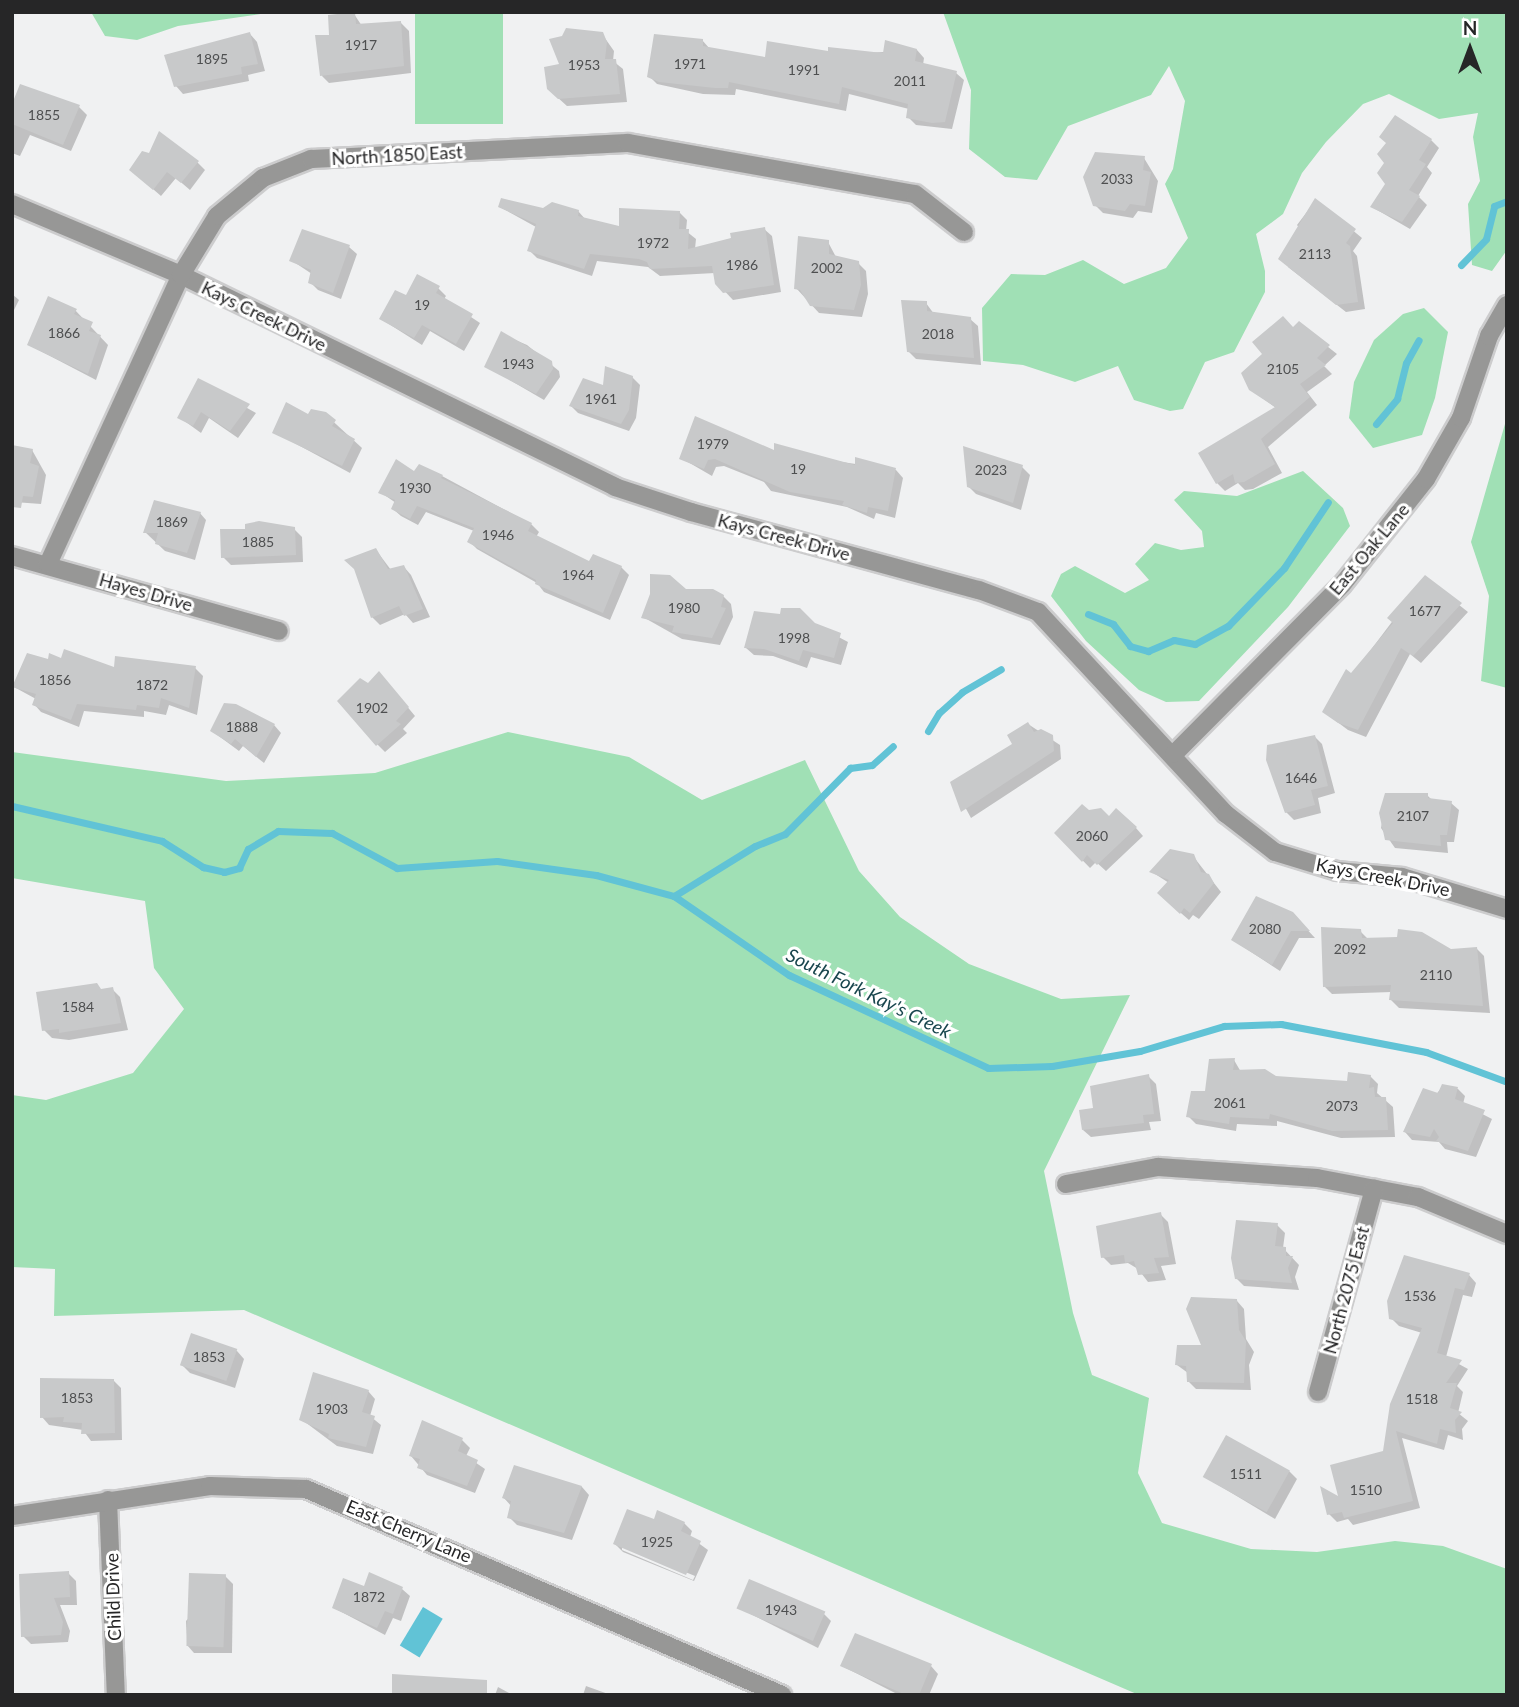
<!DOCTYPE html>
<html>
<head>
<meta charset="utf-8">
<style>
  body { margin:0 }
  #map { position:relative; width:1519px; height:1707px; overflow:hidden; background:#f0f1f2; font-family:Lato,sans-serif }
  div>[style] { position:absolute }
  .green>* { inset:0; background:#a0e0b5; transform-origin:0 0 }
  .water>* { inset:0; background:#61c3d6; transform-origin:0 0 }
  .shadow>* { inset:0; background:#0003 }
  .stream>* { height:7px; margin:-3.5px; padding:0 3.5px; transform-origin:3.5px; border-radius:3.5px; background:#61c3d6 }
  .building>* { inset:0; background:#c8c9ca; transform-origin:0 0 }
  .roads { filter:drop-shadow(2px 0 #cccccd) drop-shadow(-2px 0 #cccccd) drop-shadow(0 2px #cccccd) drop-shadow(0 -2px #cccccd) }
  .minor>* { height:18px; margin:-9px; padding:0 9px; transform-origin:9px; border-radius:9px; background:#979796 }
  span { translate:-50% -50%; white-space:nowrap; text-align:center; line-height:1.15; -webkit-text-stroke:6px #fff; paint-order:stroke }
  .number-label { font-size:14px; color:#4e4f50 }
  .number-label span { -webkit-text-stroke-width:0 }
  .street-label { font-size:18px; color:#262627 }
  .water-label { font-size:19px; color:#19464e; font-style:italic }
  .frame { position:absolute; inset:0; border:14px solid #262627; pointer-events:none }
  .north { position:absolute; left:1435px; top:14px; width:70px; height:70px; -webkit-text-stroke:5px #fff; paint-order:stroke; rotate:0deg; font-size:19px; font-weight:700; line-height:28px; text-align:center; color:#262627 }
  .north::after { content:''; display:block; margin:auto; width:24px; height:32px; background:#262627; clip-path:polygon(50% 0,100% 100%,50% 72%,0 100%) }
</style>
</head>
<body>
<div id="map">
  <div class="green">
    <i style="clip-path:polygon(91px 12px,274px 12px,178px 26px,137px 40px,105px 36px)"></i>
    <i style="left:415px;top:12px;width:88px;height:112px"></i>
    <i style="clip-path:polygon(943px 12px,1507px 12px,1507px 250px,1492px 271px,1472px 265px,1468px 204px,1480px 181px,1473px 137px,1478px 113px,1439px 119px,1389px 94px,1363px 104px,1326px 142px,1302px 173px,1283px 214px,1256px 234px,1265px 271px,1265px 292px,1234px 352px,1205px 362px,1183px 409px,1170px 411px,1134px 400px,1118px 366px,1075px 382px,1023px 365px,983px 361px,982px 308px,1011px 274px,1045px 275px,1083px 260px,1124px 284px,1166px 268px,1188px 238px,1165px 184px,1173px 169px,1185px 101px,1169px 66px,1151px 95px,1068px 126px,1037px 180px,1005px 177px,969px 149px,971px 90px)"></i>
    <i style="clip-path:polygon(1424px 308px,1448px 332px,1435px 398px,1422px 435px,1373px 448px,1349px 418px,1354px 382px,1374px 340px,1403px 314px)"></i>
    <i style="clip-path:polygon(1507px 417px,1507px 688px,1481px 681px,1489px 596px,1471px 542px)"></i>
    <i style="clip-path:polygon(1303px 471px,1343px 508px,1350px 526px,1288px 607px,1199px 701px,1166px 702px,1139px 690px,1086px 641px,1051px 596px,1061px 574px,1075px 566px,1125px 593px,1149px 580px,1135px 564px,1155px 543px,1181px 550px,1204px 547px,1202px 531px,1174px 500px,1184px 491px,1237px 496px)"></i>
    <i style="clip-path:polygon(508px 732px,629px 757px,702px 800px,805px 760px,859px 871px,900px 917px,969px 964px,1061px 999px,1130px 995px,1044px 1171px,1073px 1313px,1092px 1375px,1149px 1398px,1138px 1473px,1162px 1523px,1251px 1549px,1317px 1552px,1395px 1541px,1443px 1546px,1507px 1569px,1507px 1695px,1139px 1695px,244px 1310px,54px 1316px,55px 1269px,12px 1267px,12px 1095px,46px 1100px,133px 1073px,184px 1009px,154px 968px,145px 901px,12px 878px,12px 752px,226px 781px,375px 773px)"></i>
  </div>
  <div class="water">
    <i style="left:423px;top:1607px;width:23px;height:45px;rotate:31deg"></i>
  </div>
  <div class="shadow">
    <i style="clip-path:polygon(354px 14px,362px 26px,401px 23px,409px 31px,411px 73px,329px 83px,322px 76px,331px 36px)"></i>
    <i style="clip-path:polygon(250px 34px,257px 42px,265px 71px,248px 75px,249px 81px,183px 94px,176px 86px)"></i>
    <i style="clip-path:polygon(602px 34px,614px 51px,613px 61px,623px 69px,627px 102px,567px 106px,557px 97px,562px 65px)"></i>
    <i style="clip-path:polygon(702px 40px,710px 49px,766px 59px,917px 50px,924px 58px,923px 65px,956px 73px,964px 80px,952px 129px,916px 125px,908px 117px,909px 109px,849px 94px,846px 111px,736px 89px,735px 95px,703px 94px,657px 84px,649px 76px)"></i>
    <i style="clip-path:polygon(79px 107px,87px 115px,71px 151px,30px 135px,20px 156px,12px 153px,12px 109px)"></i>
    <i style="clip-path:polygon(1431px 140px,1439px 148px,1427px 167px,1432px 173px,1418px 196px,1427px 205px,1410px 229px,1372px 207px)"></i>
    <i style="clip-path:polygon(150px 155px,197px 162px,205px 170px,190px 190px,176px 178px,161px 196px,139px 177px)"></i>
    <i style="clip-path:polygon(1144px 158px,1158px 181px,1152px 213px,1138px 211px,1133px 218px,1103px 213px,1095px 205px)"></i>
    <i style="clip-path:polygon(1316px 200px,1362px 238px,1353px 251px,1357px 256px,1365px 309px,1346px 312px,1288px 267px,1300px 229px,1297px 225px)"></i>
    <i style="clip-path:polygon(500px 207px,578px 211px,586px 220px,620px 229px,679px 212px,687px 220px,686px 231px,696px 239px,695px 249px,764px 229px,772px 236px,781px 292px,733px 300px,717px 283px,715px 273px,660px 276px,648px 267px,597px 261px,592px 276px,537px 258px,529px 250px,536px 227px)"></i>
    <i style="clip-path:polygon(828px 242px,836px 257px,858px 263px,866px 271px,868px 294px,862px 317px,819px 313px,796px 288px)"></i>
    <i style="clip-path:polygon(349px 247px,357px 254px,341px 299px,318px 290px,310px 282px,312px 274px,291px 260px)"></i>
    <i style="clip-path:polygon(438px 288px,446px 296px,444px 299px,480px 323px,464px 351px,430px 331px,422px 345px,381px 319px,406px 298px)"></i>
    <i style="clip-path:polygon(12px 294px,19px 300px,12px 314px)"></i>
    <i style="clip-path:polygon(49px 298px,75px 310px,108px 345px,96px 380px,29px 345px)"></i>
    <i style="clip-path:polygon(926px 303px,934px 314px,970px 319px,978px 326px,981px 365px,916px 359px,908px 351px)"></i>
    <i style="clip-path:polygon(1299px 324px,1337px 354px,1324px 366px,1332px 374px,1307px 392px,1317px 405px,1268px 447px,1282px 473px,1253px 489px,1245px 490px,1238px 483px,1225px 491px,1217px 483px,1276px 408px,1250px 389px)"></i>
    <i style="clip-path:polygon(502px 334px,527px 345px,559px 371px,560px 377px,544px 400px,486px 366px)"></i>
    <i style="clip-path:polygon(632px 377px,640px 385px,636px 418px,629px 431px,578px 413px,571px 406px)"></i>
    <i style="clip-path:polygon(199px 381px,256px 413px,238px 438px,209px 418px,201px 433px,179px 417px)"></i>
    <i style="clip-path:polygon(325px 414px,362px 448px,350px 473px,274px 432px,308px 416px)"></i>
    <i style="clip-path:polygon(32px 450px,46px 475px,41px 504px,14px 502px)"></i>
    <i style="clip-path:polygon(775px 452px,896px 470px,903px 478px,895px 518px,876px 513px,874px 519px,847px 507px,771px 491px,764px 482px,724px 466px,716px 467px,712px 476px,681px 458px)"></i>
    <i style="clip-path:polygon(1022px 467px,1030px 475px,1021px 510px,976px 494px,968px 486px)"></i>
    <i style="clip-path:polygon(414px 473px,442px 476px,531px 524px,539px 532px,536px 537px,590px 563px,621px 567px,629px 575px,610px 620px,544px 592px,537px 583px,477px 549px,469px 541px,474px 531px,426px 512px,418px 525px,401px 516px,393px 509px,396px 503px,380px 492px)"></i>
    <i style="clip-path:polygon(199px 512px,206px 520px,195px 560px,165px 551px,145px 532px)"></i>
    <i style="clip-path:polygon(294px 529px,302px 537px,303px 562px,231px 565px,223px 557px)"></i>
    <i style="clip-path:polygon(376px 550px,391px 570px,404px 567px,411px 575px,430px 617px,413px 623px,405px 614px,380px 625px,372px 617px)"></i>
    <i style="clip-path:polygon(1425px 578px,1468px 612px,1421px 663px,1410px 654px,1366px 737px,1348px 730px,1324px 712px)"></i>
    <i style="clip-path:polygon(685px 590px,723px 596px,731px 604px,733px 617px,720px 645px,682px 639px,643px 617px,652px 595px)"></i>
    <i style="clip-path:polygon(814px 624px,848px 642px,841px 665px,811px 657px,807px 668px,773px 656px,754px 655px,746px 648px)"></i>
    <i style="clip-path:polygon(62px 660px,115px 670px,195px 668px,203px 676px,197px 715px,169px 705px,166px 715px,144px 711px,144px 717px,84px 711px,79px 727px,41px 712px,34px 704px,36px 699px,14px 687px,49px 661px)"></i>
    <i style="clip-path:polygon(386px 681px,415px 716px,403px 729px,407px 733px,385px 752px,377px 744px)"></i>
    <i style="clip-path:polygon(1028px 724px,1060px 745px,1061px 759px,971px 818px,952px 783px,1015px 745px)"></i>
    <i style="clip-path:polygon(274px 725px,281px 733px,264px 763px,243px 746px,239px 751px,212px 731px)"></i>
    <i style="clip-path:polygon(1314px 736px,1322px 744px,1335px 793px,1318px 798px,1321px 813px,1294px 820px,1286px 812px)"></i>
    <i style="clip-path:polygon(1387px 795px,1427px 795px,1432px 800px,1451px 803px,1459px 810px,1454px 842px,1447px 842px,1448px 853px,1395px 848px,1381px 828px)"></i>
    <i style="clip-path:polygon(1088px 812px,1136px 828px,1143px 836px,1106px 871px,1096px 862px,1090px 868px,1056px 833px)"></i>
    <i style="clip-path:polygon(1193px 856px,1221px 892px,1199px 919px,1193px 915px,1189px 920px,1167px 901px,1169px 883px,1152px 872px)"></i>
    <i style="clip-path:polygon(1292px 913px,1315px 938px,1299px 938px,1280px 971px,1233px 940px)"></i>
    <i style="clip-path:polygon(1360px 931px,1369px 940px,1451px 951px,1476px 948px,1484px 956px,1490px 1013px,1399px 1008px,1391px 1000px,1392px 992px,1332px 994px,1324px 986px)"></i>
    <i style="clip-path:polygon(112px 989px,120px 997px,128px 1030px,69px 1040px,52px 1038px,44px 1030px,102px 991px)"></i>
    <i style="clip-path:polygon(1234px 1060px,1241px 1072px,1275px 1077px,1348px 1083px,1370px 1076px,1378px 1084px,1377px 1093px,1393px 1107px,1395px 1137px,1341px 1138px,1277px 1121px,1277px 1126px,1237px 1124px,1236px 1131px,1196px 1124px,1188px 1116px)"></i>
    <i style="clip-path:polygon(1148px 1076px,1156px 1084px,1161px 1121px,1149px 1122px,1151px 1130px,1091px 1137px,1083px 1130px,1095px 1110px)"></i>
    <i style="clip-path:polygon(1443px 1086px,1458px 1089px,1465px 1096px,1463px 1104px,1492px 1119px,1476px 1157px,1445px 1149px,1439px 1142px,1412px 1140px,1405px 1132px)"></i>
    <i style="clip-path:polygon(1160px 1214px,1168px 1222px,1176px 1264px,1161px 1266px,1166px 1280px,1148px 1282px,1138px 1269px,1128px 1263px,1111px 1265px,1103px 1257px)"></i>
    <i style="clip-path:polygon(1277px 1225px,1285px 1233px,1283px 1248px,1299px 1265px,1295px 1277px,1299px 1290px,1244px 1286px,1236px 1278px)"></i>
    <i style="clip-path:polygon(1469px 1275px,1476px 1283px,1472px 1297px,1463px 1295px,1446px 1357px,1468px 1369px,1457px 1386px,1463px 1392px,1458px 1413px,1468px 1421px,1462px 1429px,1463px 1440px,1448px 1435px,1444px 1450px,1402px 1438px,1420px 1508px,1353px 1525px,1348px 1519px,1337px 1522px,1329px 1514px,1384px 1453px,1422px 1333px,1399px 1326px,1391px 1318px)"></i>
    <i style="clip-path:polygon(1237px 1301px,1244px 1309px,1246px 1339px,1254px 1352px,1249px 1365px,1251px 1390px,1196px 1389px,1188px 1381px,1188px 1373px,1177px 1365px,1204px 1347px)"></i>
    <i style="clip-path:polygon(192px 1336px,237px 1351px,244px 1359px,235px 1388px,190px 1373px,182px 1365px)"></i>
    <i style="clip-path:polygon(113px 1380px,121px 1388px,122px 1440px,91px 1441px,83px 1430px,49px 1425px,42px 1417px)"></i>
    <i style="clip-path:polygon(368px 1391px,375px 1399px,370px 1416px,381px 1425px,373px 1454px,337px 1446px,301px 1419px)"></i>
    <i style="clip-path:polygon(462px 1440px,470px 1448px,466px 1456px,485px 1469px,475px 1493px,427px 1475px,411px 1456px)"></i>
    <i style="clip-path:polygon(515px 1467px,582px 1487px,589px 1495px,572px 1540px,517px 1525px,509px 1517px,511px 1506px,504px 1498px)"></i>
    <i style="clip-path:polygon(1289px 1471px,1297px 1479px,1275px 1519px,1205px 1477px)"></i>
    <i style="clip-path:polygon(evenodd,684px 1523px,692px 1531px,690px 1537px,708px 1550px,694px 1581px,623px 1552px,615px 1544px,684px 1523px,622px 1546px,695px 1576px,693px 1580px,622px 1550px,622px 1546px)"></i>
    <i style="clip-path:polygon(68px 1573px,76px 1581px,77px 1605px,60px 1605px,70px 1631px,68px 1642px,31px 1644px,23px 1636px)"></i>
    <i style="clip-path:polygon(225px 1576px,233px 1584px,232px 1653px,194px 1653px,187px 1645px,186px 1621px)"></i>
    <i style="clip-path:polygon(365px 1589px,402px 1589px,410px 1596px,401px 1621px,393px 1618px,385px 1635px,334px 1608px)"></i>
    <i style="clip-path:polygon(739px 1608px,824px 1614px,831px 1621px,818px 1648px)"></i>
    <i style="clip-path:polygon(842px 1666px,931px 1666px,938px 1674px,929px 1695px,899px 1695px)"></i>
    <i style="clip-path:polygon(586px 1686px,611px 1695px,583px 1695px)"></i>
    <i style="clip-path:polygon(498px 1687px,513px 1695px,495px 1695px)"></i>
  </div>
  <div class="stream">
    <i style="left:1461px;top:265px;width:36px;rotate:-46deg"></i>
    <i style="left:1486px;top:239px;width:34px;rotate:-76deg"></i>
    <i style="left:1494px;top:206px;width:14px;rotate:-21deg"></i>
    <i style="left:1376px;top:424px;width:33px;rotate:-50deg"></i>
    <i style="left:1397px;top:399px;width:37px;rotate:-76deg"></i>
    <i style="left:1406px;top:363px;width:26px;rotate:-61deg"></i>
    <i style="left:1088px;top:614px;width:27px;rotate:22deg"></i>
    <i style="left:1113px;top:624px;width:28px;rotate:52deg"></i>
    <i style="left:1130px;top:646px;width:19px;rotate:16deg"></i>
    <i style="left:1148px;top:651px;width:28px;rotate:-23deg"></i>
    <i style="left:1174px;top:640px;width:21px;rotate:11deg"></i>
    <i style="left:1195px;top:644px;width:38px;rotate:-29deg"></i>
    <i style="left:1228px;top:626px;width:81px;rotate:-46deg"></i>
    <i style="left:1284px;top:568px;width:79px;rotate:-56.3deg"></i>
    <i style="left:928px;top:731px;width:21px;rotate:-59deg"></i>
    <i style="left:939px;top:713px;width:31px;rotate:-42deg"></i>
    <i style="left:962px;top:692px;width:45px;rotate:-30.5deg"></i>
    <i style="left:12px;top:806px;width:154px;rotate:13.1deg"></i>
    <i style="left:162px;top:841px;width:49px;rotate:32.4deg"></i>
    <i style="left:203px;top:867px;width:22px;rotate:13deg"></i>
    <i style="left:224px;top:872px;width:16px;rotate:-15deg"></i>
    <i style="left:239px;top:868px;width:21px;rotate:-65deg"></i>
    <i style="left:248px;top:849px;width:35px;rotate:-31deg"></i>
    <i style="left:278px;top:831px;width:54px;rotate:2.1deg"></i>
    <i style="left:332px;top:833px;width:74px;rotate:28.3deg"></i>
    <i style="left:397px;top:868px;width:100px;rotate:-4deg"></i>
    <i style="left:497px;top:861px;width:100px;rotate:8deg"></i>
    <i style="left:596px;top:875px;width:81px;rotate:15.1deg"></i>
    <i style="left:674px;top:896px;width:140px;rotate:34.5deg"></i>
    <i style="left:789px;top:975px;width:220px;rotate:25deg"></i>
    <i style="left:988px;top:1068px;width:64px;rotate:-1.8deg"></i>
    <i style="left:1052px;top:1066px;width:89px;rotate:-9.7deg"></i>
    <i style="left:1140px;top:1051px;width:88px;rotate:-16.6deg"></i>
    <i style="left:1224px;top:1026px;width:57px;rotate:-2deg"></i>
    <i style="left:1281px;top:1024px;width:148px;rotate:10.9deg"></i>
    <i style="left:1426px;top:1052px;width:86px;rotate:20.3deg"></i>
    <i style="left:674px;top:896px;width:95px;rotate:-31.7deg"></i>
    <i style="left:755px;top:846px;width:32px;rotate:-22deg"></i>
    <i style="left:785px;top:834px;width:93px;rotate:-45.4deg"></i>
    <i style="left:850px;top:768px;width:22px;rotate:-8deg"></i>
    <i style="left:872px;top:765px;width:28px;rotate:-42deg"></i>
  </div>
  <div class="building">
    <i style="clip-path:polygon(355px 12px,356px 24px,401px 21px,404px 66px,320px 76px,315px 35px,329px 35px,328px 15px)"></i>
    <i style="clip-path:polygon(566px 28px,603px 32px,607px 42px,605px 59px,616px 59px,620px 94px,558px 99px,547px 89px,544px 67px,559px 64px,549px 39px,562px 36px)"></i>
    <i style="clip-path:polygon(250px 32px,258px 64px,241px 67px,242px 74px,174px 87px,164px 55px)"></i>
    <i style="clip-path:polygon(654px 34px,703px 39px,703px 46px,765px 57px,767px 41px,828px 51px,828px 47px,883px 53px,885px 40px,917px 49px,915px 61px,957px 71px,945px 122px,932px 123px,906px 118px,908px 104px,842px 87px,839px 104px,729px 82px,728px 88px,715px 88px,659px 82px,647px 77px)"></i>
    <i style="clip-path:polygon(20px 84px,80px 105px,63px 145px,12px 124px,12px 104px)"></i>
    <i style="clip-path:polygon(1395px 115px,1432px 139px,1419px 160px,1426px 164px,1409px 190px,1420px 196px,1402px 222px,1370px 207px,1385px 184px,1377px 173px,1384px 163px,1377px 154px,1386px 143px,1379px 137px)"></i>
    <i style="clip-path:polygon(159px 131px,199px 161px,181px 183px,167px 172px,153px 190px,129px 170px,142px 151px,149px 153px)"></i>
    <i style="clip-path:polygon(1095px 152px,1145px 156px,1143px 170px,1151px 172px,1145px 206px,1130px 204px,1125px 211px,1093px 206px,1083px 177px)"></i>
    <i style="clip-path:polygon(501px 198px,543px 208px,552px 202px,579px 210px,578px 216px,619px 226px,619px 208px,680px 211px,679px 229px,689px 229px,688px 249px,731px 238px,730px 233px,765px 227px,774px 285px,723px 293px,715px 284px,712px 266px,650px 269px,647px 262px,639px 259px,590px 254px,584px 269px,527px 251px,536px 224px,498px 207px)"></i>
    <i style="clip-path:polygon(1315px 198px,1356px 229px,1346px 243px,1350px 246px,1358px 302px,1336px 305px,1278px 259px)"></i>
    <i style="clip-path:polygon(302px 229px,350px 245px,333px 293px,308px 283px,311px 270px,289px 261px)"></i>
    <i style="clip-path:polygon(798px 236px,829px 240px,829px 254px,859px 261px,861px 285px,854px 310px,810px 306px,800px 290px,794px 289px)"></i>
    <i style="clip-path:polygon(417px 274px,440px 286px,436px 293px,473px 314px,456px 344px,422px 325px,414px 338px,379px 319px,395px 290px,406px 295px)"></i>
    <i style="clip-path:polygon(48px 296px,77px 309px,74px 314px,93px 322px,89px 331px,101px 335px,88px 374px,27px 345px)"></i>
    <i style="clip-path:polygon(901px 300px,927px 301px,927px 311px,971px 317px,974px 358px,907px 352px)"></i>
    <i style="clip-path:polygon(1283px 316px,1293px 327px,1299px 321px,1330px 345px,1317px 358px,1326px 365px,1300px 384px,1310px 397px,1261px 439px,1275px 464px,1244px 482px,1235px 483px,1233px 474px,1216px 484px,1198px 453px,1275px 407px,1249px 390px,1241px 373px,1262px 354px,1252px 342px)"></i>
    <i style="clip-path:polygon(501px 331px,552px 361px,553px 369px,536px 394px,484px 367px)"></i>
    <i style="clip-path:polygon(605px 366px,633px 376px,629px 410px,621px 424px,569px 406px,583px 378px,603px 385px)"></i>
    <i style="clip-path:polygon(198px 378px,250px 404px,230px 431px,201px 412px,193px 426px,177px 418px)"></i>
    <i style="clip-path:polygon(286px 402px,308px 414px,311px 409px,326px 412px,336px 420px,332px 426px,355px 439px,342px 466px,272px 433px)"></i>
    <i style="clip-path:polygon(695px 416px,774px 450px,774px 443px,855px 465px,855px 457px,896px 468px,888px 511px,868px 507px,867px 513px,842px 505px,844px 501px,790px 492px,715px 459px,708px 460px,704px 469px,679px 459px)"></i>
    <i style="clip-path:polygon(12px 445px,33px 449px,30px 463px,39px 466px,33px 497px,23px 496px,21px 508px,12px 507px)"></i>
    <i style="clip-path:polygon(963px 446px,1023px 465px,1013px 503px,967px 487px)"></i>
    <i style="clip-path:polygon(396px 459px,414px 471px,419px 464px,443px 475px,441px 478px,532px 523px,528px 531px,589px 561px,593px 554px,622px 566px,603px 613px,535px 584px,536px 580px,467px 542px,474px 528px,417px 506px,410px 519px,391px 509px,395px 500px,378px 493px)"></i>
    <i style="clip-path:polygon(154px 500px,201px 512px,187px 553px,155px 544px,158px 533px,143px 533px)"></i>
    <i style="clip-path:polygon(259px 521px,295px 527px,296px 555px,221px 558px,220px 529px,245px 529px,245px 524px)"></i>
    <i style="clip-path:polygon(376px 548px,388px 569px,404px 565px,423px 609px,404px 616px,399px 606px,371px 618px,354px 569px,344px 560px)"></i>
    <i style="clip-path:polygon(650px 574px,670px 575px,686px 589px,713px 589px,724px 595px,721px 607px,726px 608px,712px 638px,672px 632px,674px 626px,641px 618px,650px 594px)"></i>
    <i style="clip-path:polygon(1425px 575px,1462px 603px,1413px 656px,1401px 648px,1358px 730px,1338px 723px,1322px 712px,1346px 669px,1351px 673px,1393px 623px,1387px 618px)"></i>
    <i style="clip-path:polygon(781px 608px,800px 608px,815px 623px,841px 633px,834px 658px,803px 650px,799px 661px,764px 649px,744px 648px,754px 611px,780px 614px)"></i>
    <i style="clip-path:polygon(64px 649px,114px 667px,115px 656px,196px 666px,189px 708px,161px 698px,159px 708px,137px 705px,136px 710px,77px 704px,71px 720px,32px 705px,36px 694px,12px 687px,27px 653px,48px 659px,49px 653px,61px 658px)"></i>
    <i style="clip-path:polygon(379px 671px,409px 707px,396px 721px,401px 724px,376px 746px,337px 701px,360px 678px,368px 683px)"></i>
    <i style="clip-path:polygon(224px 703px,236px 704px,275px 724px,256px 757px,235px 739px,231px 744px,210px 731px)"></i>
    <i style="clip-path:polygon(1028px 722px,1034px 732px,1041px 729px,1053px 735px,1054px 751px,961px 812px,950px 782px,1012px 744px,1007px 735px)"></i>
    <i style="clip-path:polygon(1315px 735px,1328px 786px,1311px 790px,1315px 805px,1285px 813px,1266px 760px,1267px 745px)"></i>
    <i style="clip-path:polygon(1385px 793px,1428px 793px,1428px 798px,1452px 801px,1447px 835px,1440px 835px,1441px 846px,1385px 840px,1379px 813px)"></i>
    <i style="clip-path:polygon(1082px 804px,1089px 810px,1101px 808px,1109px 816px,1116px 808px,1137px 827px,1097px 865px,1087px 855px,1082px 862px,1054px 833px)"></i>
    <i style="clip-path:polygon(1170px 849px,1194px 854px,1201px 872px,1209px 874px,1214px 883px,1190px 913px,1184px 908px,1180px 914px,1157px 893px,1169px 880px,1149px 872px)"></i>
    <i style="clip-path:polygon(1256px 896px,1293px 912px,1310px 931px,1291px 931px,1272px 965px,1231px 940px)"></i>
    <i style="clip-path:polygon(1321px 927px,1361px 929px,1362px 938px,1397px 937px,1398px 929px,1422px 932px,1451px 949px,1477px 947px,1483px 1006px,1389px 1000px,1391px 985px,1323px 987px)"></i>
    <i style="clip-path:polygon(97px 983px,101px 989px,113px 987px,121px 1023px,59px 1033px,59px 1029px,42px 1031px,36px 992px)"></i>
    <i style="clip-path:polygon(1235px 1058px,1233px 1070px,1265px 1069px,1276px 1076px,1347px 1081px,1348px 1072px,1371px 1075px,1369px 1088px,1374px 1087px,1375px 1097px,1386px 1097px,1388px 1130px,1332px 1131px,1270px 1114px,1269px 1119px,1230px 1117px,1229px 1124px,1186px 1117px,1191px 1091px,1205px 1091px,1209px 1059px)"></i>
    <i style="clip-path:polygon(1149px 1074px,1154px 1114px,1143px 1115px,1144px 1123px,1082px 1130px,1079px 1110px,1093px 1108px,1090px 1086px)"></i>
    <i style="clip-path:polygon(1442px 1084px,1458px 1087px,1455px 1099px,1485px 1110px,1468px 1151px,1436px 1141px,1439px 1137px,1434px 1129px,1430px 1137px,1403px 1132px,1423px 1088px,1438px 1093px)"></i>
    <i style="clip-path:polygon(1161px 1212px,1169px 1257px,1154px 1258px,1159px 1273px,1138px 1275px,1134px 1261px,1125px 1263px,1124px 1255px,1101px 1258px,1096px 1226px)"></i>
    <i style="clip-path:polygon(1236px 1220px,1278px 1223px,1275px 1246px,1286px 1247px,1286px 1256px,1293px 1256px,1288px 1268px,1292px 1283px,1235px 1279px,1231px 1258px)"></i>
    <i style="clip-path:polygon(1404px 1255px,1470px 1273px,1464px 1290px,1455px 1288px,1437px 1353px,1462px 1360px,1446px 1383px,1457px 1383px,1450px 1408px,1462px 1412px,1455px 1420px,1456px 1433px,1440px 1429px,1437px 1444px,1396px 1431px,1413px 1501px,1344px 1518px,1342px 1512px,1327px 1515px,1320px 1486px,1338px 1496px,1330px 1465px,1383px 1451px,1390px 1404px,1422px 1328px,1389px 1319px,1387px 1301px)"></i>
    <i style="clip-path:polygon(1191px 1297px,1237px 1299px,1239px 1330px,1246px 1341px,1244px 1383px,1187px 1382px,1186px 1366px,1175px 1365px,1177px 1345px,1201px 1345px,1186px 1309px)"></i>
    <i style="left:191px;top:1333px;width:49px;height:34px;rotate:19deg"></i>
    <i style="clip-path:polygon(313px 1372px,369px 1390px,362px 1412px,375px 1416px,366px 1447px,328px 1438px,329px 1434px,299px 1420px)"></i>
    <i style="clip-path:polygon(40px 1378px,114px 1379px,115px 1433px,81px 1434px,82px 1423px,63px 1422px,64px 1417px,40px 1418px)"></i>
    <i style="clip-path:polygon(422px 1420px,463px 1438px,458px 1451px,478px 1460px,467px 1486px,417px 1468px,420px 1459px,409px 1456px)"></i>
    <i style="left:1226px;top:1435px;width:73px;height:48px;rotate:29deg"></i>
    <i style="clip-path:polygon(514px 1465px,582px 1486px,564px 1533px,507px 1518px,511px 1501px,502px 1498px)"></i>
    <i style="clip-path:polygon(627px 1509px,654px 1519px,657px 1510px,685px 1522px,681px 1531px,701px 1541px,686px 1575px,613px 1544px)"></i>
    <i style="clip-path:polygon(69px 1571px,70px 1597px,54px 1598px,63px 1622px,61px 1635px,21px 1637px,19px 1574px)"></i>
    <i style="clip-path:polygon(369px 1572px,403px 1587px,393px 1614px,385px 1611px,377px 1628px,332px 1608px,343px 1578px,364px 1586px)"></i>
    <i style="left:189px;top:1573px;width:37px;height:73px;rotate:2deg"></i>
    <i style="left:749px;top:1579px;width:83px;height:32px;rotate:23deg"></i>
    <i style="clip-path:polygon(855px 1633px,932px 1664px,919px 1695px,906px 1695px,840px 1666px)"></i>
    <i style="clip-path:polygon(392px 1674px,487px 1680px,487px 1695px,392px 1695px)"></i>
  </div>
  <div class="roads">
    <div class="minor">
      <i style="left:12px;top:204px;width:183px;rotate:22.8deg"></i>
      <i style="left:181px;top:275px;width:483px;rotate:26deg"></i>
      <i style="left:615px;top:487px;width:80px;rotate:18.2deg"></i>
      <i style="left:691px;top:512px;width:298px;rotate:15.2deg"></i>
      <i style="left:979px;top:590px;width:63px;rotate:20.4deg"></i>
      <i style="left:1038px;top:612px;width:276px;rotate:47.1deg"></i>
      <i style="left:1226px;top:814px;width:62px;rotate:37.8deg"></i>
      <i style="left:1275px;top:852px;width:65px;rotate:17deg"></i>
      <i style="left:1337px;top:871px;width:65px;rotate:5.3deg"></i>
      <i style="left:1402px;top:877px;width:110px;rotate:16.9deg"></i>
      <i style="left:12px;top:556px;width:277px;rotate:15.7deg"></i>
      <i style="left:48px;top:564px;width:318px;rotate:-65.3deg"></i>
      <i style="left:181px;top:275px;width:69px;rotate:-58.6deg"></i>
      <i style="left:217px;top:216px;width:60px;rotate:-39.6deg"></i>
      <i style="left:263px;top:178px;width:52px;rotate:-21.6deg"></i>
      <i style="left:311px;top:159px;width:317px;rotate:-2.9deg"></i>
      <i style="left:628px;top:143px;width:291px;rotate:10.1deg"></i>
      <i style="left:915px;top:194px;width:62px;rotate:37.8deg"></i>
      <i style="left:1174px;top:754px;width:238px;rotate:-45.2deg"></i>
      <i style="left:1342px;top:585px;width:135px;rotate:-51.6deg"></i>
      <i style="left:1426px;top:479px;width:70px;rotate:-60.2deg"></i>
      <i style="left:1461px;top:418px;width:87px;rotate:-71.1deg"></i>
      <i style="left:1489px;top:336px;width:36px;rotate:-60deg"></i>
      <i style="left:1066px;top:1184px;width:94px;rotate:-10.5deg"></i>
      <i style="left:1158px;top:1167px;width:159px;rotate:4deg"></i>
      <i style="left:1317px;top:1178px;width:103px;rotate:10.7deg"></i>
      <i style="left:1418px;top:1197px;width:96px;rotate:22.6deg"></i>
      <i style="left:1318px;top:1392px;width:211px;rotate:-74.6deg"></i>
      <i style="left:108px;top:1500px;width:195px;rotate:87.7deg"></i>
      <i style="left:12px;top:1516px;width:200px;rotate:-8.6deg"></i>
      <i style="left:210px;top:1486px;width:96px;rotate:1.8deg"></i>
      <i style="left:306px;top:1489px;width:519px;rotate:23.4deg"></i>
    </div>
  </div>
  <div class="number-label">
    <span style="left:361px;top:45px">1917</span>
    <span style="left:212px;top:59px">1895</span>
    <span style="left:690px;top:64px">1971</span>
    <span style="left:584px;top:65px">1953</span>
    <span style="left:804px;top:70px">1991</span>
    <span style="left:910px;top:81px">2011</span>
    <span style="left:44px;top:115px">1855</span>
    <span style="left:1117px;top:179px">2033</span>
    <span style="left:653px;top:243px">1972</span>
    <span style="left:1315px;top:254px">2113</span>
    <span style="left:742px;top:265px">1986</span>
    <span style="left:827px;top:268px">2002</span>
    <span style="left:422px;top:305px">19</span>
    <span style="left:64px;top:333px">1866</span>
    <span style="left:938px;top:334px">2018</span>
    <span style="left:518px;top:364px">1943</span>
    <span style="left:1283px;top:369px">2105</span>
    <span style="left:601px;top:399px">1961</span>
    <span style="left:713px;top:444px">1979</span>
    <span style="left:798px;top:469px">19</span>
    <span style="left:991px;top:470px">2023</span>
    <span style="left:415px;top:488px">1930</span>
    <span style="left:172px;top:522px">1869</span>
    <span style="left:498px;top:535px">1946</span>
    <span style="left:258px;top:542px">1885</span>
    <span style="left:578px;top:575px">1964</span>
    <span style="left:684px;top:608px">1980</span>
    <span style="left:1425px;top:611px">1677</span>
    <span style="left:794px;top:638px">1998</span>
    <span style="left:55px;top:680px">1856</span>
    <span style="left:152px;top:685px">1872</span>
    <span style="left:372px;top:708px">1902</span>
    <span style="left:242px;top:727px">1888</span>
    <span style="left:1301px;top:778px">1646</span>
    <span style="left:1413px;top:816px">2107</span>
    <span style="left:1092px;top:836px">2060</span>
    <span style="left:1265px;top:929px">2080</span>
    <span style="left:1350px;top:949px">2092</span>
    <span style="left:1436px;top:975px">2110</span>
    <span style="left:78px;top:1007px">1584</span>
    <span style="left:1230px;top:1103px">2061</span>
    <span style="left:1342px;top:1106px">2073</span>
    <span style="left:1420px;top:1296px">1536</span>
    <span style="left:209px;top:1357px">1853</span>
    <span style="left:77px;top:1398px">1853</span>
    <span style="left:1422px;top:1399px">1518</span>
    <span style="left:332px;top:1409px">1903</span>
    <span style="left:1246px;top:1474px">1511</span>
    <span style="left:1366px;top:1490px">1510</span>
    <span style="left:657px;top:1542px">1925</span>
    <span style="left:369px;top:1597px">1872</span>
    <span style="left:781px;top:1610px">1943</span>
  </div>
  <div class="street-label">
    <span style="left:397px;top:155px;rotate:-3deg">North 1850 East</span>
    <span style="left:264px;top:316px;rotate:26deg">Kays Creek Drive</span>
    <span style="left:784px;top:537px;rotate:15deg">Kays Creek Drive</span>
    <span style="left:1369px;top:549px;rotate:-50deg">East Oak Lane</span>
    <span style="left:146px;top:592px;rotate:16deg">Hayes Drive</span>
    <span style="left:1383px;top:877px;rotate:11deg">Kays Creek Drive</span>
    <span style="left:1346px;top:1290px;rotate:-75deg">North 2075 East</span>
    <span style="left:409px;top:1531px;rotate:23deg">East Cherry Lane</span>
    <span style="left:113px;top:1597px;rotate:-92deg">Child Drive</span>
  </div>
  <div class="water-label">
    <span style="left:869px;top:993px;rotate:26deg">South Fork Kay's Creek</span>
  </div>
  <div class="frame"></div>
  <div class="north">N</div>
</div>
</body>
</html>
